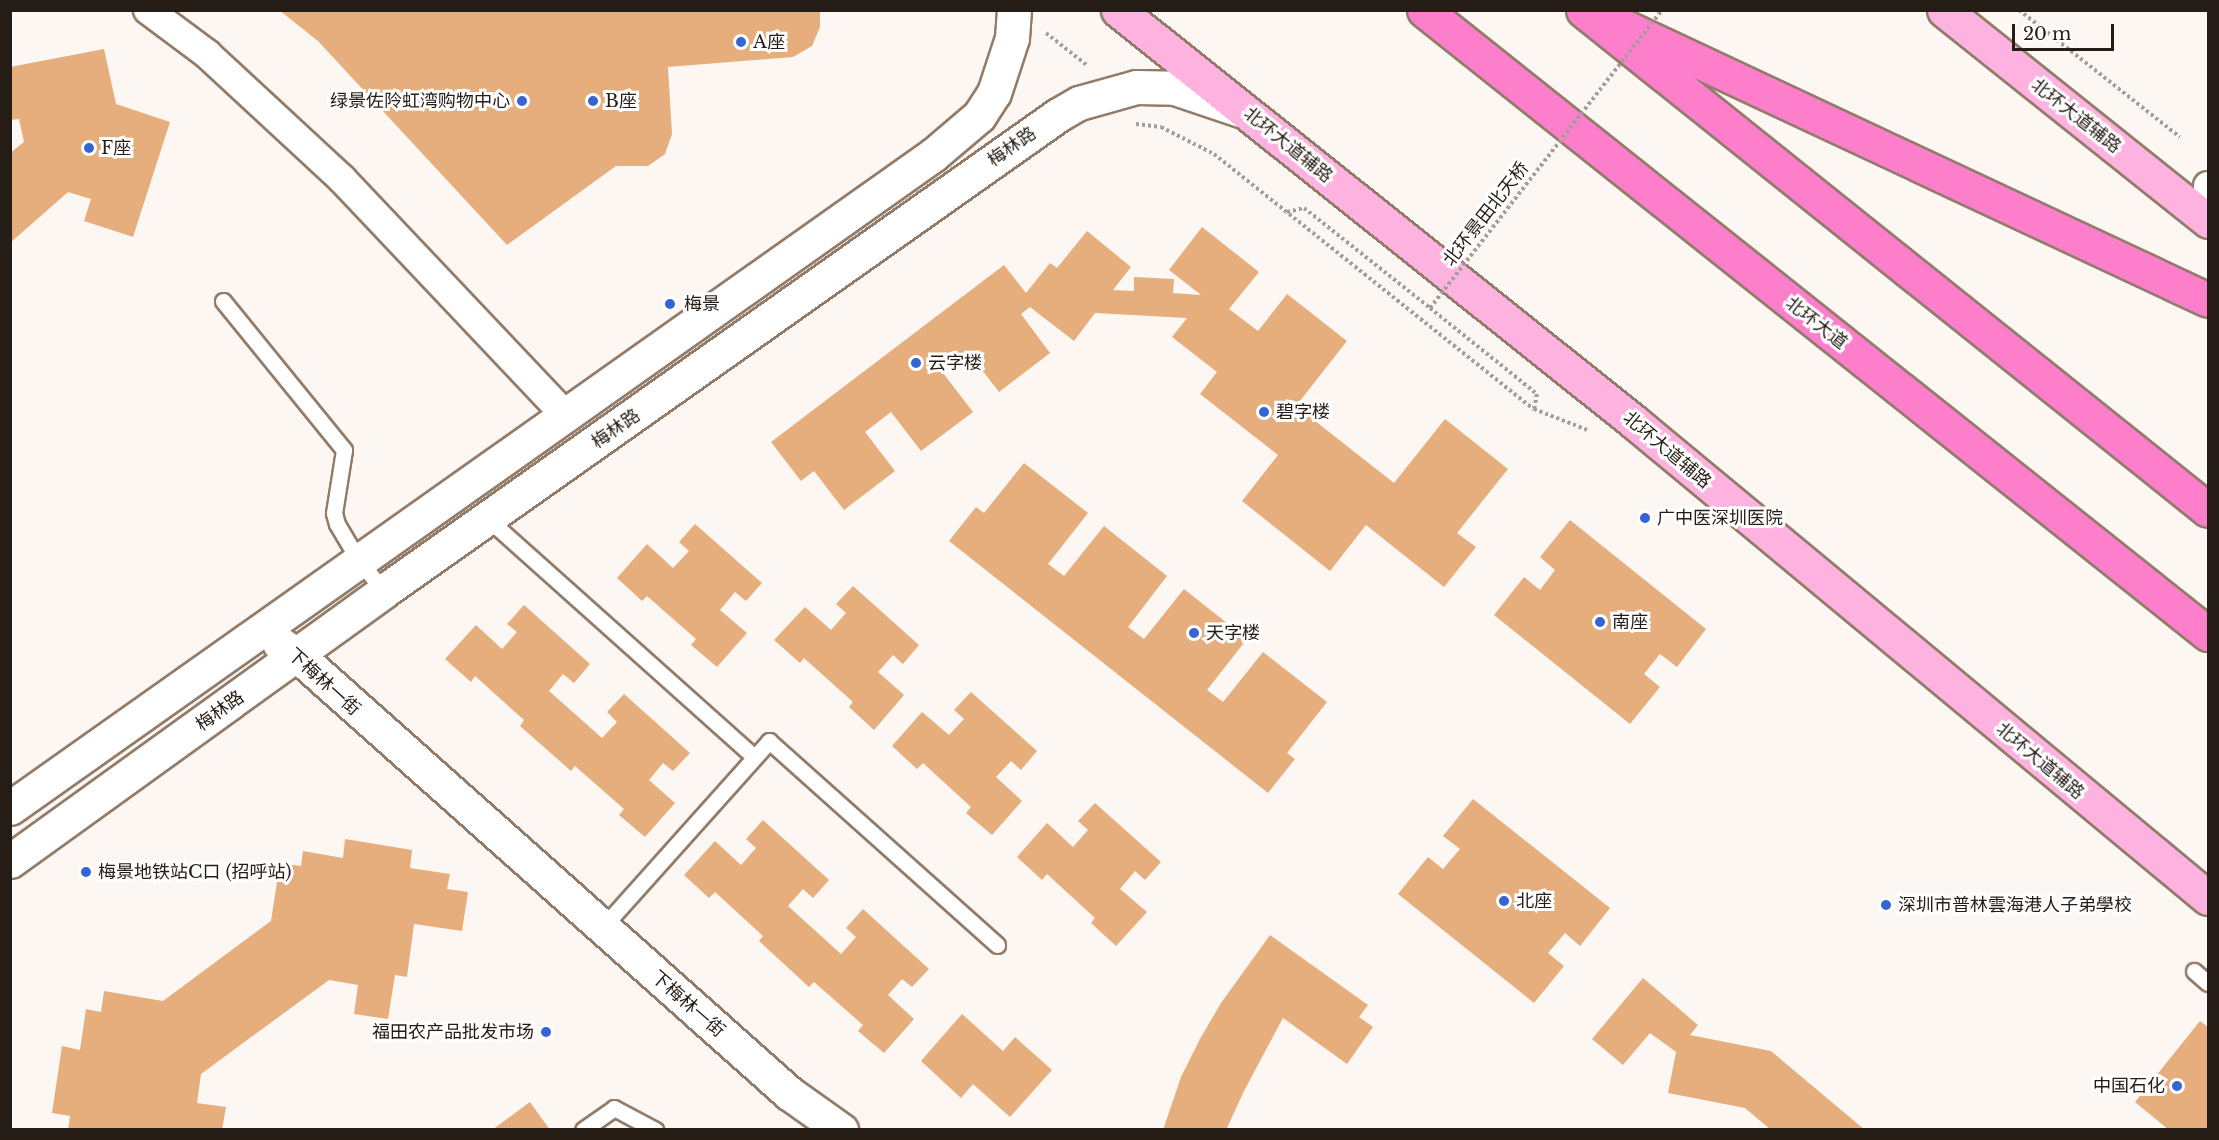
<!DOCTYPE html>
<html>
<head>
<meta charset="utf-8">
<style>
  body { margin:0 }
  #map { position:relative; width:2219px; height:1140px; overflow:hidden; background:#fcf7f3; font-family:"Libre Baskerville","Noto Sans SC",serif }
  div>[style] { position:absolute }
  .building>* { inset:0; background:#e6ae7d }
  .path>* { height:4px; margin-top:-2px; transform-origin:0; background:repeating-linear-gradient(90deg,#a49e99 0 3px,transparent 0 6px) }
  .roads { filter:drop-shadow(2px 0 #927c69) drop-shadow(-2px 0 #927c69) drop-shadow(0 2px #927c69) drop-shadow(0 -2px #927c69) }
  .lane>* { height:15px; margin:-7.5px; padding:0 7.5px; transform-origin:7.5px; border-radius:7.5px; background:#fff }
  .street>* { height:28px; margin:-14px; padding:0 14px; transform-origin:14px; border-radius:14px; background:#fff }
  .secondary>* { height:33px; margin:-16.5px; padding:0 16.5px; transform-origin:16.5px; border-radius:16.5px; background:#fff }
  .primary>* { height:33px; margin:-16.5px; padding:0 16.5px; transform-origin:16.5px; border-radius:16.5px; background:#feb2e0 }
  .highway>* { height:33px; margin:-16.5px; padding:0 16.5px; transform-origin:16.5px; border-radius:16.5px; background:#fd7fcc }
  .path-bridge>* { height:4px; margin-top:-2px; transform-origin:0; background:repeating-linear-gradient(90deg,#a49e99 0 3px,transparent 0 6px) }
  .dots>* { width:16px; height:16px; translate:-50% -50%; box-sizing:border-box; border:3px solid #fff; border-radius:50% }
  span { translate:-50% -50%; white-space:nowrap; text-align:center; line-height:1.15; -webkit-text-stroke:6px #fff; paint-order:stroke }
  .poi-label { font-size:18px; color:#251c15 }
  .left { translate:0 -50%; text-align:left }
  .right { translate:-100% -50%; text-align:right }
  .street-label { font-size:18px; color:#251c15 }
  .frame { position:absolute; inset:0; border:12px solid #251c15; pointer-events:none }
  .scale { position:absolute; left:2012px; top:24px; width:102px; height:27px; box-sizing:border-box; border:3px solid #251c15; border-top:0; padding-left:8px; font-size:18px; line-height:21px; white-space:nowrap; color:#251c15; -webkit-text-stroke:4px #fff; paint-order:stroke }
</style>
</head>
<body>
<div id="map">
  <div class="building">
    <i style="clip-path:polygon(279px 10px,820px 10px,820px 27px,812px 46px,793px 57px,668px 67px,672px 134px,665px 154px,648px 166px,616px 166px,507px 245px,318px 41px)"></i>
    <i style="clip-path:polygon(104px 49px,116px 104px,170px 122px,133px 237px,84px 221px,91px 199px,68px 192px,10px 243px,10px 153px,24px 142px,19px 119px,10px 120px,10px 67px)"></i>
    <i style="clip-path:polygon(1202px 227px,1259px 272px,1229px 309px,1258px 331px,1287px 294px,1347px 341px,1296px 406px,1394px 483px,1445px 419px,1508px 469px,1457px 533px,1476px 547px,1444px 587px,1366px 525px,1330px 571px,1242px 501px,1278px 455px,1200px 394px,1217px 372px,1172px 337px,1187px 318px,1095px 313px,1074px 341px,1030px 307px,1021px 314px,1050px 353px,999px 392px,969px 353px,943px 373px,973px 412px,921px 451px,891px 412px,865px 432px,895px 471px,844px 510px,814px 471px,801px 481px,771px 442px,1004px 265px,1026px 293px,1050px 263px,1057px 268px,1087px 231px,1131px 267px,1113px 290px,1134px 291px,1134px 277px,1174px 279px,1173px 293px,1201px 295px,1169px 270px)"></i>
    <i style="clip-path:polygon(1024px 463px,1088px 513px,1048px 564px,1064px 576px,1104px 526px,1167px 576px,1128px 627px,1144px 639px,1184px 589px,1247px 639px,1207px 690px,1223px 702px,1263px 652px,1327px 702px,1287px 753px,1295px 759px,1268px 793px,949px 541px,976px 507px,984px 513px)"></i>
    <i style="clip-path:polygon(1570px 520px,1706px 629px,1677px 667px,1660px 654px,1644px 674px,1660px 687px,1630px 724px,1494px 615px,1524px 577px,1540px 590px,1555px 570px,1540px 557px)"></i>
    <i style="clip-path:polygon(695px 524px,762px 583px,746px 601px,735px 592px,720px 610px,747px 633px,717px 667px,691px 645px,696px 639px,647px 596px,642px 601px,617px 578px,647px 544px,673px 568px,689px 551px,679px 542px)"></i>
    <i style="clip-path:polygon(853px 586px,919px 645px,903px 664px,893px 655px,878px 672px,904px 695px,874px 730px,849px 707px,853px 702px,804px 658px,800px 663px,774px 640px,805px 607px,831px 630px,846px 613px,836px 604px)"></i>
    <i style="clip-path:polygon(524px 605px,590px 664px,574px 683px,563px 674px,549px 691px,602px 738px,617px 722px,607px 712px,624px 694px,690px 753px,673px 771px,663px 763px,649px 780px,675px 803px,645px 837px,619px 815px,624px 809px,575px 766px,571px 771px,545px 748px,520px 726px,524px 720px,475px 676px,471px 682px,445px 659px,476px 625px,502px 649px,517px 632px,507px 624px)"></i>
    <i style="clip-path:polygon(971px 692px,1037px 751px,1021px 770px,1011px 761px,996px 777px,1022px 801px,992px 835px,966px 813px,971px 807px,923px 763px,917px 769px,892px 746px,922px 712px,949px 735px,964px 719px,954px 710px)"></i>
    <i style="clip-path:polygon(1473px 799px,1610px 908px,1580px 946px,1565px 933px,1548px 953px,1564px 966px,1534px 1003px,1398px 894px,1428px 857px,1443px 869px,1460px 849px,1443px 836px)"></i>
    <i style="clip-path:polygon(1095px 803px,1161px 862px,1145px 880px,1135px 871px,1120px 889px,1147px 912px,1116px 946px,1091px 923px,1095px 918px,1047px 874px,1042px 880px,1017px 857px,1047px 823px,1073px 847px,1088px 830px,1078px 821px)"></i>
    <i style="clip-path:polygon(763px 820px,829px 880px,813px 898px,803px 889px,788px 906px,841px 954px,856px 937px,846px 928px,863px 909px,929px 969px,912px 987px,902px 979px,888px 995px,914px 1019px,884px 1053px,858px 1031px,863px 1025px,814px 982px,809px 987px,759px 941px,763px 936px,715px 892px,709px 898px,684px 875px,715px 841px,741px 865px,756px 848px,746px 839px)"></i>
    <i style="clip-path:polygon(345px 839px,412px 850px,410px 868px,450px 874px,447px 889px,468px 892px,462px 931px,414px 924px,407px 977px,395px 975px,388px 1019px,354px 1014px,358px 985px,329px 980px,201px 1074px,197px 1103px,226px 1107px,222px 1130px,68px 1130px,70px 1116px,52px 1113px,62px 1046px,80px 1050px,86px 1009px,101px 1012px,104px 991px,163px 1001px,271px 921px,280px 863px,301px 866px,303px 851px,343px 858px)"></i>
    <i style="clip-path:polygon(1270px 935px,1368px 1005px,1359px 1017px,1373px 1027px,1347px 1064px,1283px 1018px,1244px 1091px,1227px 1128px,1231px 1130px,1163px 1130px,1181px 1077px,1200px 1039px,1221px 1003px)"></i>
    <i style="clip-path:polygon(1643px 978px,1698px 1025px,1690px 1035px,1771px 1051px,1865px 1130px,1771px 1130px,1745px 1108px,1668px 1093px,1676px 1052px,1650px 1033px,1623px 1065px,1592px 1039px)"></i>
    <i style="clip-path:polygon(962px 1014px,1003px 1051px,1015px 1037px,1052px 1070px,1010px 1117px,973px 1084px,961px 1098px,921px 1061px)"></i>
    <i style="clip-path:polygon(2200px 1021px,2208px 1027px,2208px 1130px,2169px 1130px,2135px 1102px)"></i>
    <i style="clip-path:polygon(530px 1102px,550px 1130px,492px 1130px)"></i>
  </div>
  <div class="path">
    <i style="left:2019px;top:10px;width:205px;rotate:38.3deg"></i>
    <i style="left:1046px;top:33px;width:53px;rotate:38.2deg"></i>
    <i style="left:1136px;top:124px;width:25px;rotate:7deg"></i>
    <i style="left:1161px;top:127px;width:59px;rotate:27deg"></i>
    <i style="left:1214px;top:154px;width:409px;rotate:38.6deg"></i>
    <i style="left:1534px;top:409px;width:57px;rotate:21.6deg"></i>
    <i style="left:1287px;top:212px;width:17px;rotate:-13deg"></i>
    <i style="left:1304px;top:208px;width:161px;rotate:38.4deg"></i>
    <i style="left:1430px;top:308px;width:137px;rotate:38.8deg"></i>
    <i style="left:1537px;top:394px;width:15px;rotate:101deg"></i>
  </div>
  <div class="roads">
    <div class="lane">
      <i style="left:223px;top:301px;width:192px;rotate:50.9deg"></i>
      <i style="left:344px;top:450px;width:64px;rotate:99deg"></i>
      <i style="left:334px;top:513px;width:11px;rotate:75deg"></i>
      <i style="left:337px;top:524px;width:43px;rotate:59.3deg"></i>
      <i style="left:359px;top:561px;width:39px;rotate:50deg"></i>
      <i style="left:488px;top:519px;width:357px;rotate:41.8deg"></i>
      <i style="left:602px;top:928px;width:251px;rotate:-48.2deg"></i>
      <i style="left:769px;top:741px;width:306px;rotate:41.8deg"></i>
      <i style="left:2194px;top:971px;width:18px;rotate:41deg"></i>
      <i style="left:583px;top:1130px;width:38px;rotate:-35deg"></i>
      <i style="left:614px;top:1108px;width:47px;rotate:28.2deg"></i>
    </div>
    <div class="street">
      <i style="left:148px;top:10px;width:74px;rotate:36.7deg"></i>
      <i style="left:207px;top:54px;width:184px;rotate:42.8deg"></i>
      <i style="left:342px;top:179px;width:328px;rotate:46.6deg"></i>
      <i style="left:2208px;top:186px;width:4px;rotate:90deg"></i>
    </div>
    <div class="secondary">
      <i style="left:279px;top:643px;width:22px;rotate:34deg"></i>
      <i style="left:297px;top:655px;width:659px;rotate:41.68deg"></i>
      <i style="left:789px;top:1093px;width:64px;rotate:35.4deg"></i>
      <i style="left:10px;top:808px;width:1131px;rotate:-35.28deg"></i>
      <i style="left:933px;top:155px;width:60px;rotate:-40.3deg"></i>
      <i style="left:979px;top:116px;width:27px;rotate:-57deg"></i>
      <i style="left:994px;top:93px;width:58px;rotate:-71.9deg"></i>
      <i style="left:1012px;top:38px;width:28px;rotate:-86deg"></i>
      <i style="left:10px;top:861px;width:461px;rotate:-35.8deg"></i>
      <i style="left:384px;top:591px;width:825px;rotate:-35.23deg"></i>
      <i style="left:1058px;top:115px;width:24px;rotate:-30deg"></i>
      <i style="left:1079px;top:103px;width:59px;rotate:-15.7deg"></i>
      <i style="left:1136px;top:87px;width:39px;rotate:1deg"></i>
      <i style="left:1175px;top:88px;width:69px;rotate:18.7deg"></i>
    </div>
    <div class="primary">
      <i style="left:1118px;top:10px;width:659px;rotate:38.59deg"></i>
      <i style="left:1633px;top:421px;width:747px;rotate:39.68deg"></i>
      <i style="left:1944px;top:10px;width:338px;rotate:38.6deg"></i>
    </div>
    <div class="highway">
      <i style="left:1424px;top:10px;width:1002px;rotate:38.52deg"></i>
      <i style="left:1583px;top:10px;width:800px;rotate:38.66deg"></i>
      <i style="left:1621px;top:25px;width:648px;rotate:25.1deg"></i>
    </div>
  </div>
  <div class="path-bridge">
    <i style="left:1430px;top:308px;width:378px;rotate:-52.1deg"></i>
  </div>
  <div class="dots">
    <i style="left:741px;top:42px;background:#3565d5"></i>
    <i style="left:522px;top:101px;background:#3565d5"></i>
    <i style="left:593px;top:101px;background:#3565d5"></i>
    <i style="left:89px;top:148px;background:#3565d5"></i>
    <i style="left:670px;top:304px;background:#3565d5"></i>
    <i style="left:916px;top:363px;background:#3565d5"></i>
    <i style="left:1264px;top:412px;background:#3565d5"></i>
    <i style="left:1645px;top:518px;background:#3565d5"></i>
    <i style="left:1600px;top:622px;background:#3565d5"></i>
    <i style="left:1194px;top:633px;background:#3565d5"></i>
    <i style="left:86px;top:872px;background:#3565d5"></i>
    <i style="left:1504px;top:901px;background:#3565d5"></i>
    <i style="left:1886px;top:905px;background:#3565d5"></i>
    <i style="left:546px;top:1032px;background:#3565d5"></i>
    <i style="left:2177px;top:1086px;background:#3565d5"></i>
  </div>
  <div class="poi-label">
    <span class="left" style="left:753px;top:42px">A座</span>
    <span class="right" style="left:510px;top:101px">绿景佐阾虹湾购物中心</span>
    <span class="left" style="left:605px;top:101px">B座</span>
    <span class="left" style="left:101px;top:148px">F座</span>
    <span class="left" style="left:684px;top:304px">梅景</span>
    <span class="left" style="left:928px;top:363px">云字楼</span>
    <span class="left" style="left:1276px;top:412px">碧字楼</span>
    <span class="left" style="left:1657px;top:518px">广中医深圳医院</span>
    <span class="left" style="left:1612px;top:622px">南座</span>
    <span class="left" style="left:1206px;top:633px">天字楼</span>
    <span class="left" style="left:98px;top:872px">梅景地铁站C口 (招呼站)</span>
    <span class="left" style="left:1516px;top:901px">北座</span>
    <span class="left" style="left:1898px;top:905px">深圳市普林雲海港人子弟學校</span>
    <span class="right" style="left:534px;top:1032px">福田农产品批发市场</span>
    <span class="right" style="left:2165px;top:1086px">中国石化</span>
  </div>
  <div class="street-label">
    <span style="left:2076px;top:116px;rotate:38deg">北环大道辅路</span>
    <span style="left:1288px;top:145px;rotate:39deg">北环大道辅路</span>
    <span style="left:1012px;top:147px;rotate:-35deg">梅林路</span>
    <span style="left:1486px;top:214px;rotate:-52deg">北环景田北天桥</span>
    <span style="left:1816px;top:323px;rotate:38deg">北环大道</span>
    <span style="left:616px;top:429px;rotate:-35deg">梅林路</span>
    <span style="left:1667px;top:450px;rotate:40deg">北环大道辅路</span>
    <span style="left:324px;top:682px;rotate:42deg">下梅林一街</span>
    <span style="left:220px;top:711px;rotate:-36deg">梅林路</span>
    <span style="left:2040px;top:761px;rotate:40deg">北环大道辅路</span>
    <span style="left:688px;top:1004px;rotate:41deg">下梅林一街</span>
  </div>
  <div class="frame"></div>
  <div class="scale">20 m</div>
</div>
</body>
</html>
